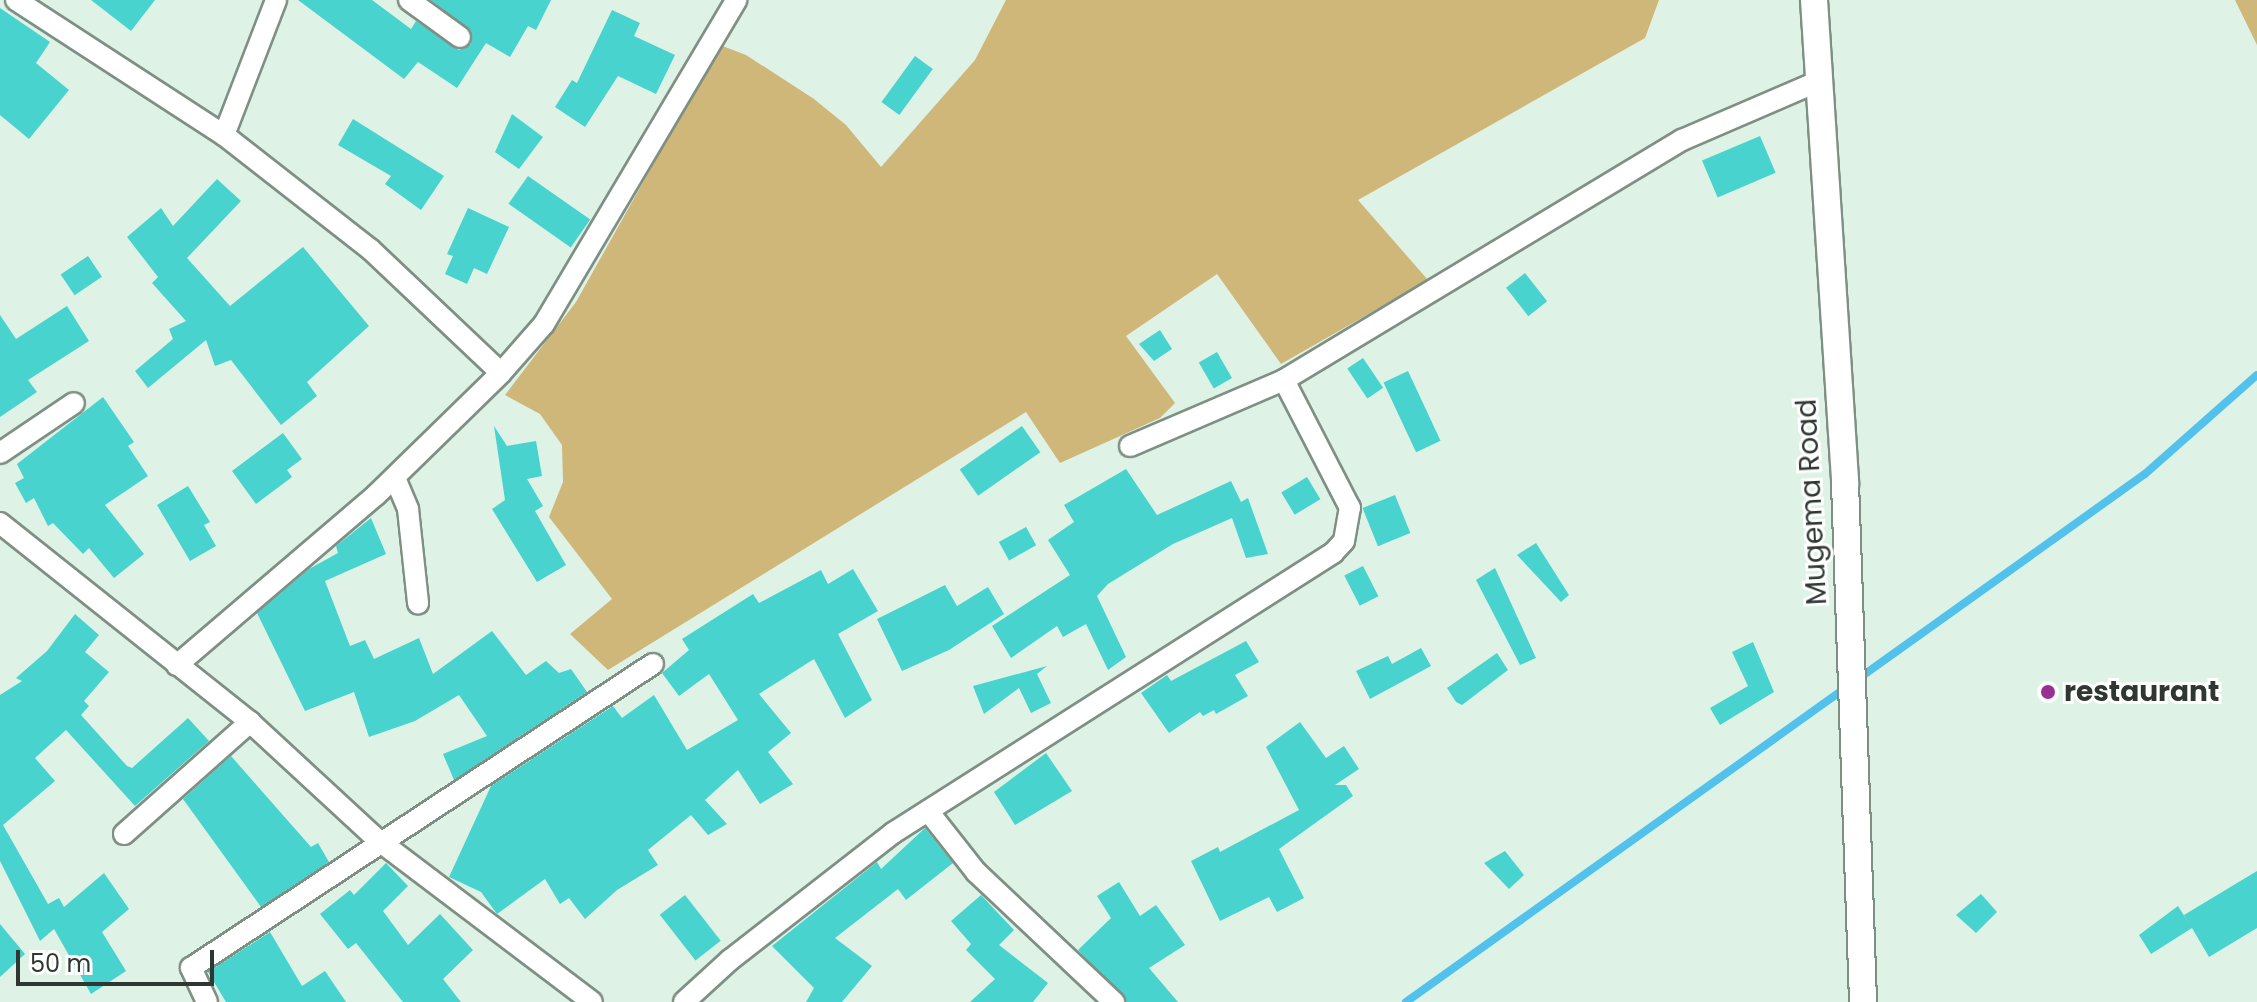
<!DOCTYPE html>
<html>
<head>
<meta charset="utf-8">
<style>
  body { margin:0 }
  #map { position:relative; width:2257px; height:1002px; overflow:hidden; background:#def2e5; font-family:Poppins,sans-serif }
  div>[style] { position:absolute }
  .green>* { inset:0; background:#cfb77a }
  .stream>* { height:8px; margin:-4px; padding:0 4px; transform-origin:4px; border-radius:4px; background:#52c2ec }
  .building>* { inset:0; background:#49d3cf; transform-origin:0 0 }
  .roads { filter:drop-shadow(2px 0 #7e9084) drop-shadow(-2px 0 #7e9084) drop-shadow(0 2px #7e9084) drop-shadow(0 -2px #7e9084) }
  .minor>* { height:20px; margin:-10px; padding:0 10px; transform-origin:10px; border-radius:10px; background:#fff }
  .tertiary>* { height:26px; margin:-13px; padding:0 13px; transform-origin:13px; border-radius:13px; background:#fff }
  .dots>* { width:22px; height:22px; translate:-50% -50%; box-sizing:border-box; border:4px solid #fff; border-radius:50% }
  span { translate:-50% -50%; white-space:nowrap; text-align:center; line-height:1.15; -webkit-text-stroke:6px #fff; paint-order:stroke }
  .street-label { font-size:28px; color:#2f3732 }
  .poi-label { font-size:28px; color:#2f3732; font-weight:700 }
  .left { translate:0 -50%; text-align:left }
  .scale { position:absolute; left:16px; top:950px; width:198px; height:36px; box-sizing:border-box; border:4px solid #2f3732; border-top:0; padding-left:10px; font-size:24px; line-height:28px; white-space:nowrap; color:#2f3732; -webkit-text-stroke:6px #fff; paint-order:stroke }
</style>
</head>
<body>
<div id="map">
  <div class="green">
    <i style="clip-path:polygon(1006px 0,1659px 0,1645px 38px,1358px 200px,1428px 280px,1281px 364px,1217px 274px,1126px 336px,1175px 403px,1160px 418px,1060px 463px,1026px 412px,608px 670px,570px 634px,612px 599px,549px 517px,563px 482px,562px 445px,540px 414px,505px 395px,576px 302px,720px 45px,746px 55px,814px 99px,846px 125px,881px 167px,975px 60px)"></i>
    <i style="clip-path:polygon(2235px 0,2257px 0,2257px 45px)"></i>
  </div>
  <div class="stream">
    <i style="left:1406px;top:1002px;width:908px;rotate:-35.55deg"></i>
    <i style="left:2145px;top:474px;width:149px;rotate:-41.5deg"></i>
  </div>
  <div class="building">
    <i style="clip-path:polygon(91px 0,155px 0,131px 31px)"></i>
    <i style="clip-path:polygon(298px 0,372px 0,411px 29px,416px 21px,459px 50px,471px 44px,471px 31px,431px 0,551px 0,536px 30px,528px 26px,510px 57px,486px 43px,457px 88px,418px 62px,404px 79px)"></i>
    <i style="clip-path:polygon(0 8px,50px 42px,36px 63px,69px 90px,29px 139px,0 115px)"></i>
    <i style="clip-path:polygon(612px 10px,640px 23px,634px 36px,675px 55px,656px 94px,618px 76px,585px 127px,555px 107px,572px 80px,577px 83px)"></i>
    <i style="left:915px;top:56px;width:22px;height:57px;rotate:36deg"></i>
    <i style="clip-path:polygon(512px 114px,543px 137px,519px 169px,495px 152px)"></i>
    <i style="clip-path:polygon(353px 119px,444px 176px,421px 210px,385px 184px,391px 176px,338px 145px)"></i>
    <i style="left:1760px;top:136px;width:40px;height:63px;rotate:67deg"></i>
    <i style="left:528px;top:176px;width:76px;height:34px;rotate:35deg"></i>
    <i style="clip-path:polygon(217px 179px,241px 201px,187px 258px,230px 306px,303px 247px,369px 326px,307px 382px,317px 396px,281px 425px,231px 360px,215px 366px,206px 340px,148px 388px,135px 371px,173px 339px,169px 329px,186px 321px,152px 283px,158px 277px,127px 237px,161px 208px,173px 226px)"></i>
    <i style="clip-path:polygon(468px 208px,509px 227px,487px 274px,474px 268px,467px 284px,445px 274px,453px 256px,447px 254px)"></i>
    <i style="left:88px;top:256px;width:25px;height:33px;rotate:56deg"></i>
    <i style="left:1525px;top:273px;width:36px;height:24px;rotate:52deg"></i>
    <i style="clip-path:polygon(67px 306px,89px 341px,28px 380px,37px 392px,0 417px,0 315px,16px 339px)"></i>
    <i style="clip-path:polygon(1160px 330px,1172px 349px,1154px 361px,1139px 344px)"></i>
    <i style="left:1217px;top:352px;width:30px;height:21px;rotate:60deg"></i>
    <i style="left:1363px;top:358px;width:36px;height:19px;rotate:56deg"></i>
    <i style="left:1408px;top:371px;width:77px;height:27px;rotate:65deg"></i>
    <i style="clip-path:polygon(103px 397px,134px 442px,128px 446px,148px 476px,105px 505px,144px 554px,114px 578px,89px 548px,83px 554px,53px 523px,48px 526px,34px 498px,26px 503px,15px 483px,24px 478px,17px 464px)"></i>
    <i style="clip-path:polygon(494px 426px,507px 446px,536px 441px,542px 476px,527px 479px,543px 506px,535px 511px,566px 565px,537px 582px,492px 509px,505px 500px)"></i>
    <i style="left:1022px;top:426px;width:32px;height:76px;rotate:55deg"></i>
    <i style="clip-path:polygon(283px 433px,302px 459px,287px 470px,292px 477px,256px 504px,232px 471px)"></i>
    <i style="clip-path:polygon(1126px 469px,1157px 515px,1231px 481px,1241px 502px,1248px 498px,1268px 554px,1246px 558px,1232px 518px,1173px 544px,1108px 584px,1097px 596px,1126px 657px,1108px 670px,1086px 624px,1063px 637px,1057px 626px,1011px 658px,992px 626px,1070px 575px,1048px 540px,1074px 522px,1064px 505px)"></i>
    <i style="left:1307px;top:477px;width:26px;height:30px;rotate:59deg"></i>
    <i style="clip-path:polygon(188px 486px,210px 522px,204px 525px,216px 546px,190px 561px,157px 505px)"></i>
    <i style="left:1395px;top:495px;width:41px;height:35px;rotate:68deg"></i>
    <i style="clip-path:polygon(371px 518px,386px 554px,325px 581px,350px 646px,365px 640px,374px 659px,419px 638px,433px 674px,492px 631px,526px 675px,546px 661px,559px 673px,571px 669px,587px 692px,454px 780px,443px 754px,487px 736px,459px 695px,415px 721px,369px 737px,354px 692px,305px 711px,257px 613px,309px 569px,338px 553px,336px 546px)"></i>
    <i style="left:1026px;top:527px;width:21px;height:31px;rotate:61deg"></i>
    <i style="clip-path:polygon(1536px 543px,1569px 595px,1561px 602px,1517px 555px)"></i>
    <i style="left:1363px;top:566px;width:34px;height:21px;rotate:63deg"></i>
    <i style="clip-path:polygon(1495px 568px,1536px 658px,1520px 665px,1476px 580px)"></i>
    <i style="clip-path:polygon(853px 569px,878px 611px,838px 634px,872px 700px,845px 718px,814px 659px,759px 694px,791px 733px,768px 752px,793px 784px,760px 804px,738px 770px,705px 800px,727px 824px,708px 835px,691px 815px,648px 850px,658px 865px,617px 890px,585px 919px,569px 898px,560px 904px,545px 879px,497px 914px,481px 892px,449px 877px,491px 786px,613px 706px,622px 718px,654px 695px,687px 750px,738px 720px,709px 674px,679px 696px,662px 673px,689px 650px,682px 639px,753px 594px,759px 603px,821px 570px,828px 584px)"></i>
    <i style="clip-path:polygon(945px 585px,957px 606px,988px 587px,1004px 614px,949px 650px,902px 671px,877px 619px)"></i>
    <i style="clip-path:polygon(75px 614px,99px 635px,85px 652px,109px 672px,84px 701px,89px 706px,81px 715px,127px 766px,132px 768px,188px 718px,209px 741px,135px 806px,66px 730px,35px 758px,55px 781px,3px 825px,48px 904px,59px 898px,64px 907px,104px 873px,129px 909px,102px 932px,126px 971px,91px 994px,54px 929px,40px 941px,0 861px,0 695px,22px 681px,16px 678px,47px 651px)"></i>
    <i style="clip-path:polygon(1246px 641px,1259px 662px,1235px 675px,1248px 696px,1216px 714px,1214px 710px,1203px 716px,1200px 712px,1169px 733px,1141px 693px,1167px 675px,1171px 681px)"></i>
    <i style="clip-path:polygon(1753px 642px,1774px 692px,1720px 725px,1710px 708px,1748px 686px,1732px 652px)"></i>
    <i style="clip-path:polygon(1421px 648px,1431px 666px,1370px 699px,1356px 671px,1388px 656px,1392px 664px)"></i>
    <i style="clip-path:polygon(1497px 653px,1508px 670px,1462px 705px,1456px 702px,1447px 688px)"></i>
    <i style="clip-path:polygon(1047px 666px,1037px 674px,1051px 703px,1031px 713px,1019px 688px,984px 714px,973px 686px)"></i>
    <i style="clip-path:polygon(1300px 722px,1326px 758px,1344px 746px,1359px 769px,1335px 785px,1346px 785px,1353px 796px,1279px 849px,1304px 898px,1277px 912px,1269px 897px,1220px 921px,1191px 861px,1218px 847px,1220px 852px,1299px 810px,1266px 747px)"></i>
    <i style="clip-path:polygon(1046px 753px,1072px 791px,1015px 825px,994px 792px)"></i>
    <i style="clip-path:polygon(231px 756px,311px 847px,318px 843px,329px 862px,261px 907px,183px 799px)"></i>
    <i style="clip-path:polygon(925px 828px,953px 863px,906px 900px,898px 889px,835px 938px,872px 966px,842px 1002px,806px 1002px,814px 988px,772px 946px,877px 862px,881px 869px)"></i>
    <i style="clip-path:polygon(1505px 851px,1524px 875px,1509px 889px,1484px 863px)"></i>
    <i style="clip-path:polygon(386px 863px,408px 886px,383px 911px,408px 945px,440px 914px,473px 950px,443px 979px,461px 1002px,403px 1002px,356px 943px,348px 949px,320px 914px,350px 890px,354px 895px)"></i>
    <i style="clip-path:polygon(2257px 871px,2257px 928px,2209px 957px,2192px 928px,2151px 954px,2139px 935px,2178px 906px,2190px 925px,2184px 915px)"></i>
    <i style="clip-path:polygon(1119px 882px,1140px 916px,1156px 905px,1185px 945px,1149px 968px,1178px 1002px,1127px 1002px,1078px 950px,1111px 918px,1097px 896px)"></i>
    <i style="clip-path:polygon(1981px 894px,1997px 912px,1976px 933px,1956px 915px)"></i>
    <i style="left:685px;top:895px;width:58px;height:32px;rotate:52deg"></i>
    <i style="clip-path:polygon(981px 895px,1014px 930px,999px 945px,1048px 983px,1033px 1002px,970px 1002px,995px 979px,966px 950px,971px 944px,951px 921px)"></i>
    <i style="clip-path:polygon(0 924px,25px 954px,0 977px)"></i>
    <i style="clip-path:polygon(270px 932px,302px 986px,325px 971px,346px 1002px,226px 1002px,208px 972px)"></i>
  </div>
  <div class="roads">
    <div class="minor">
      <i style="left:16px;top:0;width:248px;rotate:33deg"></i>
      <i style="left:224px;top:135px;width:185px;rotate:38deg"></i>
      <i style="left:370px;top:249px;width:180px;rotate:43.4deg"></i>
      <i style="left:501px;top:373px;width:175px;rotate:135.7deg"></i>
      <i style="left:376px;top:495px;width:262px;rotate:139.5deg"></i>
      <i style="left:409px;top:0;width:63px;rotate:36deg"></i>
      <i style="left:224px;top:135px;width:145px;rotate:-68.9deg"></i>
      <i style="left:501px;top:373px;width:65px;rotate:-48.7deg"></i>
      <i style="left:544px;top:324px;width:377px;rotate:-59.3deg"></i>
      <i style="left:1130px;top:446px;width:168px;rotate:-23.2deg"></i>
      <i style="left:1284px;top:380px;width:465px;rotate:-31.1deg"></i>
      <i style="left:1682px;top:140px;width:149px;rotate:-23.3deg"></i>
      <i style="left:0;top:453px;width:89px;rotate:-34deg"></i>
      <i style="left:395px;top:478px;width:34px;rotate:67deg"></i>
      <i style="left:408px;top:509px;width:95px;rotate:83.9deg"></i>
      <i style="left:0;top:523px;width:320px;rotate:38.5deg"></i>
      <i style="left:250px;top:722px;width:174px;rotate:42.7deg"></i>
      <i style="left:378px;top:840px;width:268px;rotate:37.1deg"></i>
      <i style="left:928px;top:811px;width:78px;rotate:51.8deg"></i>
      <i style="left:976px;top:872px;width:190px;rotate:43.3deg"></i>
      <i style="left:124px;top:834px;width:169px;rotate:-41.6deg"></i>
      <i style="left:207px;top:1002px;width:38px;rotate:-115deg"></i>
      <i style="left:191px;top:968px;width:553px;rotate:-33.35deg"></i>
      <i style="left:684px;top:1002px;width:62px;rotate:-42.4deg"></i>
      <i style="left:730px;top:960px;width:207px;rotate:-37.9deg"></i>
      <i style="left:893px;top:833px;width:522px;rotate:-32.47deg"></i>
      <i style="left:1333px;top:553px;width:16px;rotate:-47deg"></i>
      <i style="left:1344px;top:541px;width:34px;rotate:-80deg"></i>
      <i style="left:1350px;top:508px;width:144px;rotate:-117.3deg"></i>
    </div>
    <div class="tertiary">
      <i style="left:1814px;top:0;width:484px;rotate:86.3deg"></i>
      <i style="left:1845px;top:483px;width:519px;rotate:88.01deg"></i>
    </div>
  </div>
  <div class="dots">
    <i style="left:2048px;top:692px;background:#993195"></i>
  </div>
  <div class="street-label">
    <span style="left:1812px;top:502px;rotate:-93deg">Mugema Road</span>
  </div>
  <div class="poi-label">
    <span class="left" style="left:2064px;top:692px">restaurant</span>
  </div>
  <div class="scale">50 m</div>
</div>
</body>
</html>
